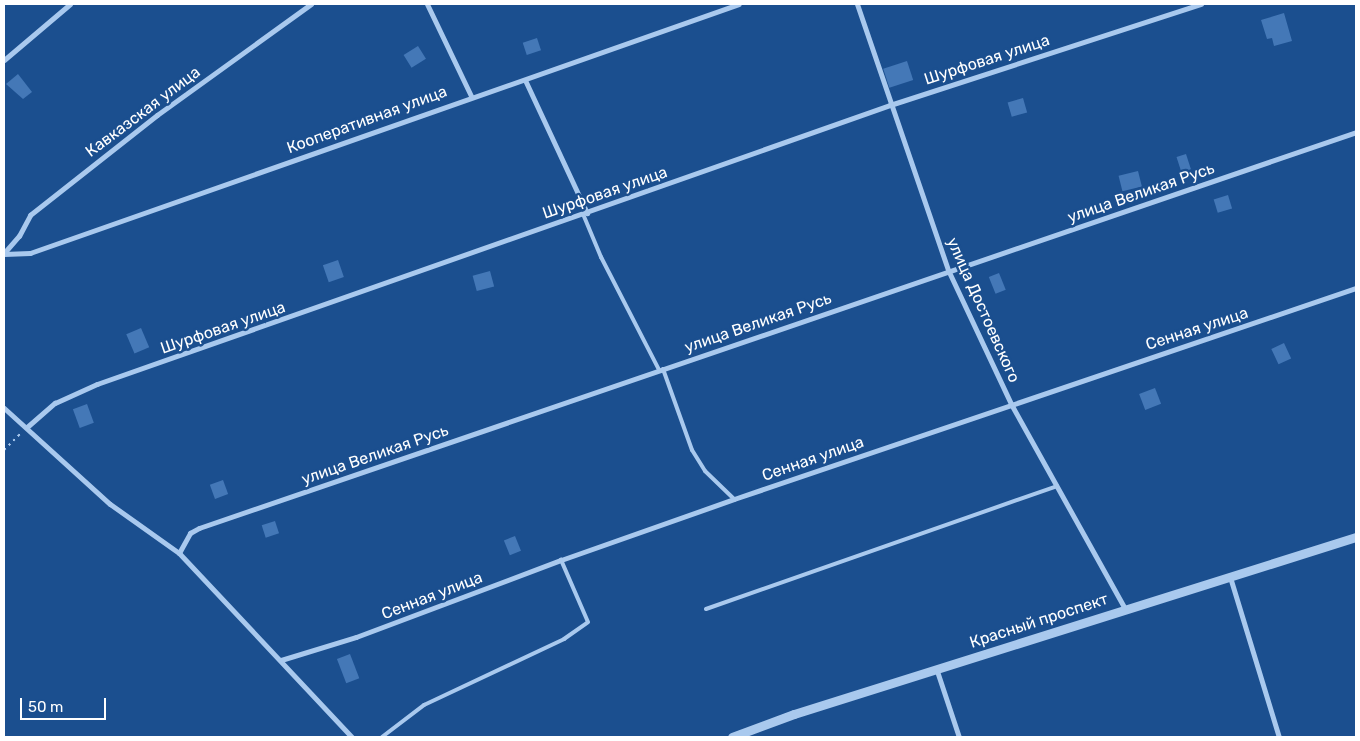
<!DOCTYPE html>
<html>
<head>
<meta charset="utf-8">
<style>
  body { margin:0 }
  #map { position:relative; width:1360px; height:741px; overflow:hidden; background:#1b4f8f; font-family:Rubik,sans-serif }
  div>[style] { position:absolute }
  .building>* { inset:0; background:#4478b7; transform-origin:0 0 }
  .path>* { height:2px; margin-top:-1px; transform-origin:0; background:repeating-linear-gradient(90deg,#a9c9ee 0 2.5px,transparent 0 6.5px) }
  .service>* { height:4px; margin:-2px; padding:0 2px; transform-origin:2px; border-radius:2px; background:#a9c9ee }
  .minor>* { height:5px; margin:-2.5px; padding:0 2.5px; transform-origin:2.5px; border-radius:2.5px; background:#a9c9ee }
  .tertiary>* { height:9px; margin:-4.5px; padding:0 4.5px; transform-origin:4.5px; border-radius:4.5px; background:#a9c9ee }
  span { translate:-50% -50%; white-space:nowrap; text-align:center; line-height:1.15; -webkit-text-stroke:5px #1b4f8f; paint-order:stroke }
  .street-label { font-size:16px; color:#fff }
  .frame { position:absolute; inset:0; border:5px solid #fff; pointer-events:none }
  .scale { position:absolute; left:20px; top:698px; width:86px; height:22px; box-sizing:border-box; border:2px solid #fff; border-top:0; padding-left:6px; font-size:15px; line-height:18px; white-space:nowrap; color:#fff; -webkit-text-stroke:4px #1b4f8f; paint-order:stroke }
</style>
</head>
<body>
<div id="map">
  <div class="building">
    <i style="clip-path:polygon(1284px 13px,1292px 41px,1274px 46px,1272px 38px,1267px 39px,1261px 20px)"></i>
    <i style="left:537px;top:38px;width:13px;height:15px;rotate:72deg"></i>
    <i style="left:418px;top:46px;width:15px;height:17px;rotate:58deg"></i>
    <i style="left:907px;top:61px;width:20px;height:25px;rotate:72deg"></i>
    <i style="clip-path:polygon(18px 74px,32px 92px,23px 99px,6px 84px)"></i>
    <i style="left:1023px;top:98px;width:15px;height:16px;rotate:74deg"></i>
    <i style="left:1186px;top:154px;width:16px;height:10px;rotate:72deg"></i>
    <i style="left:1138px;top:171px;width:16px;height:20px;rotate:76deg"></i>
    <i style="left:1228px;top:195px;width:14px;height:15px;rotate:73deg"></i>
    <i style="left:338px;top:260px;width:18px;height:16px;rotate:71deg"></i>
    <i style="left:490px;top:271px;width:16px;height:18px;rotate:75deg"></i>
    <i style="left:999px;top:273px;width:18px;height:11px;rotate:68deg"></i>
    <i style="left:141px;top:328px;width:21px;height:16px;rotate:67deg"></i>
    <i style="left:1284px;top:343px;width:17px;height:14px;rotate:65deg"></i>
    <i style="left:1155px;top:388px;width:17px;height:17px;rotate:69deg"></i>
    <i style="left:87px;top:404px;width:20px;height:15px;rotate:70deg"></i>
    <i style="left:223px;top:480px;width:15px;height:14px;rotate:70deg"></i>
    <i style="left:275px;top:521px;width:13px;height:14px;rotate:72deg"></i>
    <i style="left:515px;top:536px;width:16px;height:12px;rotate:68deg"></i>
    <i style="left:350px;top:654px;width:26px;height:14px;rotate:69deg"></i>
  </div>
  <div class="path">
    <i style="left:4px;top:450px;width:23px;rotate:-45deg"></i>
  </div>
  <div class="service">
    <i style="left:583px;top:214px;width:47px;rotate:67.3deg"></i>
    <i style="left:601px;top:257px;width:127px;rotate:62.8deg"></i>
    <i style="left:663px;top:369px;width:86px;rotate:70.3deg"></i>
    <i style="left:692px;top:450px;width:25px;rotate:58deg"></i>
    <i style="left:705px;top:471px;width:40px;rotate:44deg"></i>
    <i style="left:706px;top:609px;width:372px;rotate:-19.3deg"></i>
    <i style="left:382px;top:737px;width:53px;rotate:-37.3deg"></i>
    <i style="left:424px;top:705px;width:155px;rotate:-25.2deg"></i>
    <i style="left:564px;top:639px;width:29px;rotate:-35deg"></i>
    <i style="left:588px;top:622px;width:68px;rotate:-113.5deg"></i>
  </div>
  <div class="minor">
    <i style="left:427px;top:4px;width:102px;rotate:64.4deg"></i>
    <i style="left:857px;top:4px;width:283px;rotate:71.1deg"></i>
    <i style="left:949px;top:272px;width:146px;rotate:64.8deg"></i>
    <i style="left:1011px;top:404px;width:235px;rotate:60.9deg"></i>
    <i style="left:4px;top:60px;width:87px;rotate:-40.3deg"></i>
    <i style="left:525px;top:80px;width:147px;rotate:65deg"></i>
    <i style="left:4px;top:253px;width:23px;rotate:-49deg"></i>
    <i style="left:19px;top:236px;width:24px;rotate:-62deg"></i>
    <i style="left:30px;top:215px;width:162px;rotate:-38.2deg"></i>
    <i style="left:157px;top:115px;width:190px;rotate:-35.8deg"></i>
    <i style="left:4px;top:254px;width:26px;rotate:-2deg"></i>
    <i style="left:30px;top:253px;width:751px;rotate:-19.35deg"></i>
    <i style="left:4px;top:408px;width:143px;rotate:42.2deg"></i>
    <i style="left:110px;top:504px;width:85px;rotate:35.4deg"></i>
    <i style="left:179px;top:553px;width:253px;rotate:46.8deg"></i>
    <i style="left:27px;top:427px;width:37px;rotate:-41deg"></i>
    <i style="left:55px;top:403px;width:46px;rotate:-24.3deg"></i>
    <i style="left:97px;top:384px;width:841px;rotate:-19.38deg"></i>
    <i style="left:890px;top:105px;width:327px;rotate:-18deg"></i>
    <i style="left:179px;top:553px;width:23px;rotate:-61deg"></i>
    <i style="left:190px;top:533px;width:10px;rotate:-29deg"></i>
    <i style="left:199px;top:528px;width:1223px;rotate:-18.89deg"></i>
    <i style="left:1230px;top:577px;width:167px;rotate:73deg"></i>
    <i style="left:281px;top:660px;width:78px;rotate:-17deg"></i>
    <i style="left:356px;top:637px;width:219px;rotate:-20.6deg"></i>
    <i style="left:561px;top:560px;width:183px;rotate:-19.4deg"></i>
    <i style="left:734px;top:499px;width:657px;rotate:-18.74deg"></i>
    <i style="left:937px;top:671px;width:70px;rotate:71.6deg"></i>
  </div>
  <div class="tertiary">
    <i style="left:732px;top:737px;width:66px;rotate:-20.4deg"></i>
    <i style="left:794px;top:714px;width:589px;rotate:-17.48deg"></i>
  </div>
  <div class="street-label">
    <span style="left:987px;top:60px;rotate:-18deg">Шурфовая улица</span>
    <span style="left:143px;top:112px;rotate:-37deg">Кавказская улица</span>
    <span style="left:367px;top:120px;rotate:-20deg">Кооперативная улица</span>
    <span style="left:605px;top:193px;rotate:-19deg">Шурфовая улица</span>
    <span style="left:1141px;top:193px;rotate:-19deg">улица Великая Русь</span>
    <span style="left:983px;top:310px;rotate:66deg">улица Достоевского</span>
    <span style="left:758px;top:323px;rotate:-19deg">улица Великая Русь</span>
    <span style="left:223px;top:328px;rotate:-19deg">Шурфовая улица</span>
    <span style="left:1197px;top:329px;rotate:-18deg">Сенная улица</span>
    <span style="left:375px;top:455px;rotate:-19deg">улица Великая Русь</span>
    <span style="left:813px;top:459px;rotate:-19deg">Сенная улица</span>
    <span style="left:432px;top:596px;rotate:-21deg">Сенная улица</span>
    <span style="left:1039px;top:621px;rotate:-18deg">Красный проспект</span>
  </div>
  <div class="frame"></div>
  <div class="scale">50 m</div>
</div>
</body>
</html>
